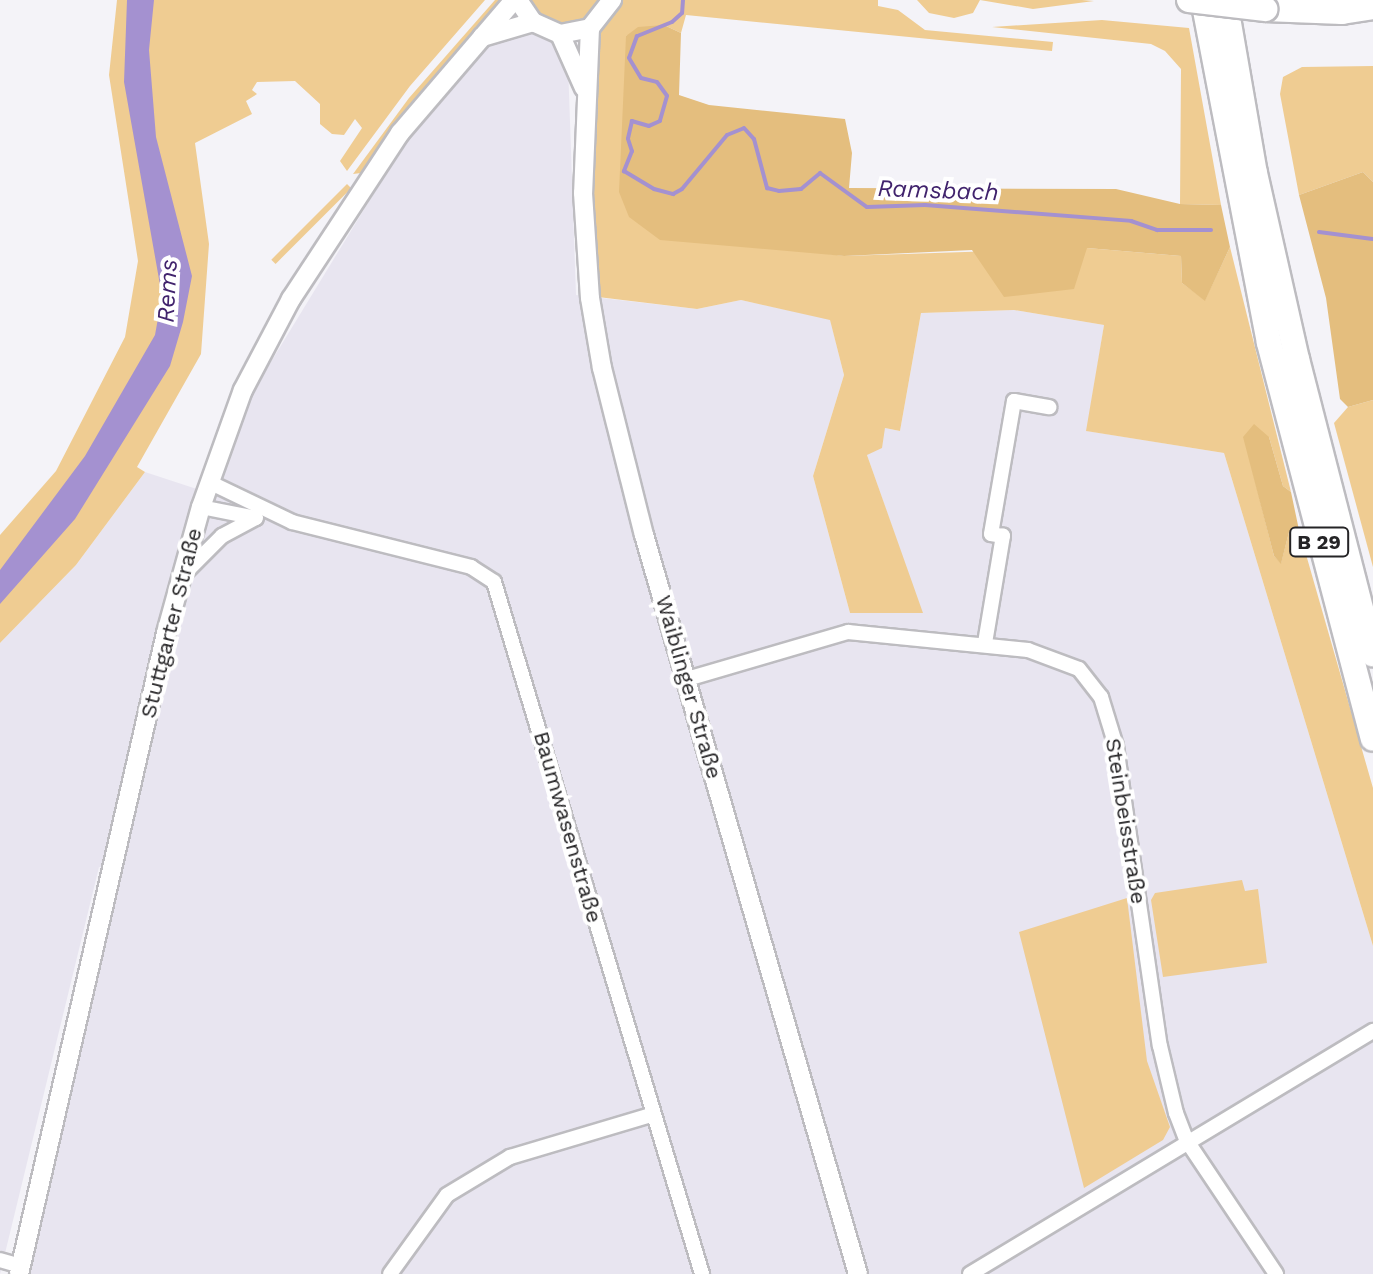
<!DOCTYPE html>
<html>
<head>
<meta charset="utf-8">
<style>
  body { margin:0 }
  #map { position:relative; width:1373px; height:1274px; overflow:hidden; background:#f4f3f8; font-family:"Work Sans",sans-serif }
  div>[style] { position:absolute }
  .built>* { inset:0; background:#e8e5f0 }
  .green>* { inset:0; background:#efcc92; transform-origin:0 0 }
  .forest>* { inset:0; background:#e4be7e }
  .water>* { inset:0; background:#a491d0 }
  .stream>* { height:4px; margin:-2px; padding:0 2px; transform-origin:2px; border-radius:2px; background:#a491d0 }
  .roads { filter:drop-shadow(2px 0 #bdbcc0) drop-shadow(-2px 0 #bdbcc0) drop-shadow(0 2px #bdbcc0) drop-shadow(0 -2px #bdbcc0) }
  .street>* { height:14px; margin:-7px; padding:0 7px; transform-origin:7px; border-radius:7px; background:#fff }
  .secondary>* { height:18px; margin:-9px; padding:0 9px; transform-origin:9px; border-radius:9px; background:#fff }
  .highway>* { height:24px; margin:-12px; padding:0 12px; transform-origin:12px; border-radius:12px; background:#fff }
  .bridges { filter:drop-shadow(2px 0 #bdbcc0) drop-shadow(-2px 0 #bdbcc0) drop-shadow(0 2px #bdbcc0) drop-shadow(0 -2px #bdbcc0) }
  .highway-bridge>* { height:24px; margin:-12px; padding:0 12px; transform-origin:12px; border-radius:12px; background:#fff }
  span { translate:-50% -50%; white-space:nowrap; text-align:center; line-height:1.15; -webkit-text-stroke:8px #fff; paint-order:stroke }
  .shield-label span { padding:2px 6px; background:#fff; border:2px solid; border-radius:6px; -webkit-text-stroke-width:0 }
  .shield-label { font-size:20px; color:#252426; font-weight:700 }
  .street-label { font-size:22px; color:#252426 }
  .water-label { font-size:24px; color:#41236d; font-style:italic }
</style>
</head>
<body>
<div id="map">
  <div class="built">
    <i style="clip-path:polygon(513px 32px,534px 32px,555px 43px,568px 64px,576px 295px,697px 309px,741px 300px,830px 319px,844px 375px,813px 476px,850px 613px,922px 613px,867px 455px,885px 428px,900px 431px,921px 313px,1014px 310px,1104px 325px,1087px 431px,1224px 453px,1373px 946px,1373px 1274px,30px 1274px,121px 872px,99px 867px,0 1274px,0 643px,76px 565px,145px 472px,212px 494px,255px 388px,415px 126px,485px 48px)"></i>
  </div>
  <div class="green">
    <i style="clip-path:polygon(117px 0,485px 0,410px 86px,347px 171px,340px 161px,362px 128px,355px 119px,344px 135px,332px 134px,320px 124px,320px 104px,295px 81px,257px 82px,252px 90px,257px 94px,246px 101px,252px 114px,195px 143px,209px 244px,201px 354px,137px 467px,145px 472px,76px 565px,0 643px,0 535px,56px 471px,125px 337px,138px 261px,109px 75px)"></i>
    <i style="clip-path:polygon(495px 0,501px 0,361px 173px,353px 174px,409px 98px)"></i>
    <i style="clip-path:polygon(526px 0,604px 0,584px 23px,569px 27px,542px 20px)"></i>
    <i style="clip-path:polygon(620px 0,878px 0,878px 6px,898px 10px,925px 30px,1053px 42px,1052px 51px,686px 15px,681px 33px,664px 25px,626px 36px,784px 248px,844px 256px,1087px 248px,1181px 256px,1182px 283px,1205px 300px,1230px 247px,1291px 492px,1283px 486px,1269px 437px,1244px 437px,1274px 556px,1281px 563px,1289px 532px,1299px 530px,1373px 788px,1373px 946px,1224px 453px,1086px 431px,1104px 325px,1014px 310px,921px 313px,900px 431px,885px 428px,882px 448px,867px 455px,923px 613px,850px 613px,813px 476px,844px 375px,830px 320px,741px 300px,697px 309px,598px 297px,589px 195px,594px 39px)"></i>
    <i style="clip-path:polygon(917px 0,1082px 0,1094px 1px,1033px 9px,980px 0,973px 13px,954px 18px,929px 13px)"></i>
    <i style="clip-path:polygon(1102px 20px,1189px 28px,1221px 205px,1180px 204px,1181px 69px,1165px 51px,1151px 44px,992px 27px)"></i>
    <i style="clip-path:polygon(1373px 66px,1373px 182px,1363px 172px,1299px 195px,1280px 94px,1283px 77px,1302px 67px)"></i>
    <i style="left:347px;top:184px;width:6px;height:107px;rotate:45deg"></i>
    <i style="clip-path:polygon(1373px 400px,1373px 567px,1334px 423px,1348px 407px)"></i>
    <i style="clip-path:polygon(1242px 880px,1245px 891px,1258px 889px,1267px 963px,1163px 977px,1151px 900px,1155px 893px)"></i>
    <i style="clip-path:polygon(1127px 898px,1147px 1061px,1170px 1127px,1163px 1140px,1084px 1188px,1019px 932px)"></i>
  </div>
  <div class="forest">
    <i style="clip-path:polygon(664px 25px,681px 33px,679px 95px,709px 105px,845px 119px,852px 153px,849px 188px,1116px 189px,1180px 204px,1221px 205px,1230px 247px,1205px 301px,1182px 283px,1181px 256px,1087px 248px,1074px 289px,1004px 297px,972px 250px,844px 256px,660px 240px,629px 217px,619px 192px,626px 36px,638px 27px)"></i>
    <i style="clip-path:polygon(1363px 172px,1373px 182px,1373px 400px,1348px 407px,1340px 399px,1326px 298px,1299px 195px)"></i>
    <i style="clip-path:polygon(1254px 424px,1269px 437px,1283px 486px,1291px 492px,1299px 530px,1289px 532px,1281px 564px,1274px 556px,1243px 437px)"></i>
  </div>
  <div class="water">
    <i style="clip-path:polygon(127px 0,154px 0,149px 50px,156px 137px,192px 276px,183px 322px,170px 366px,75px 519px,0 604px,0 570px,85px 456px,155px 335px,162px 296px,124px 82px)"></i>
  </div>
  <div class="stream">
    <i style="left:683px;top:0;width:13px;rotate:94deg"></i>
    <i style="left:682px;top:13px;width:13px;rotate:138deg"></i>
    <i style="left:672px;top:22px;width:38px;rotate:158deg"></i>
    <i style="left:637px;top:36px;width:23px;rotate:110deg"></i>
    <i style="left:629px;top:58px;width:23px;rotate:59deg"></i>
    <i style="left:641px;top:78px;width:16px;rotate:14deg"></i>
    <i style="left:657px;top:82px;width:17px;rotate:54deg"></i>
    <i style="left:667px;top:96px;width:26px;rotate:106deg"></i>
    <i style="left:660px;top:121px;width:12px;rotate:156deg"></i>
    <i style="left:649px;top:126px;width:18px;rotate:-164deg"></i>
    <i style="left:632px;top:121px;width:18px;rotate:103deg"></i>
    <i style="left:628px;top:139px;width:13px;rotate:72deg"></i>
    <i style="left:632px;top:151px;width:22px;rotate:112deg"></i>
    <i style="left:624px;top:171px;width:35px;rotate:31deg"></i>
    <i style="left:654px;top:189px;width:20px;rotate:15deg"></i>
    <i style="left:673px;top:194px;width:10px;rotate:-29deg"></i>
    <i style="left:682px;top:189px;width:70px;rotate:-50.2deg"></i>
    <i style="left:727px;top:135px;width:18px;rotate:-22deg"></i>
    <i style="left:744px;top:128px;width:15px;rotate:48deg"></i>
    <i style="left:754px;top:139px;width:51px;rotate:75.1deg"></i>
    <i style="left:767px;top:188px;width:12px;rotate:14deg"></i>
    <i style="left:779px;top:191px;width:22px;rotate:-5deg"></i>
    <i style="left:801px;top:189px;width:25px;rotate:-40deg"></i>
    <i style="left:820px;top:173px;width:58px;rotate:35.9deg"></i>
    <i style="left:867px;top:207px;width:58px;rotate:-2deg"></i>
    <i style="left:925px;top:205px;width:207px;rotate:4.4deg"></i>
    <i style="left:1131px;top:221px;width:28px;rotate:19deg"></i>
    <i style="left:1157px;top:230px;width:54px"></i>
    <i style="left:1319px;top:232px;width:54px;rotate:7.4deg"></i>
  </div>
  <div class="roads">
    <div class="street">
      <i style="left:209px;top:482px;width:92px;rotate:25.7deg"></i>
      <i style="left:292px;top:522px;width:185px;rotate:14.1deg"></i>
      <i style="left:471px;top:567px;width:27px;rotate:33deg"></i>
      <i style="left:494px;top:582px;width:723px;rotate:73.27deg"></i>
      <i style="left:201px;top:507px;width:56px;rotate:11.3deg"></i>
      <i style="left:183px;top:575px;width:55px;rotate:-45deg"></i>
      <i style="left:222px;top:536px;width:38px;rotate:-28deg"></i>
      <i style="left:985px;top:643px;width:109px;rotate:-80.5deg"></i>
      <i style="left:1003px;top:536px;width:12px;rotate:-171deg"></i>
      <i style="left:991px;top:534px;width:135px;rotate:-80.2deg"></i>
      <i style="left:1014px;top:401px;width:36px;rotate:10deg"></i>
      <i style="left:687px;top:679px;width:168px;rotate:-16.3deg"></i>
      <i style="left:848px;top:632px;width:181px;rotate:5.7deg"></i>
      <i style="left:1028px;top:650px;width:54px;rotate:20.4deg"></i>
      <i style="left:1079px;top:669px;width:36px;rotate:52deg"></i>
      <i style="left:1101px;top:697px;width:51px;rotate:73deg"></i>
      <i style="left:1116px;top:746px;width:303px;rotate:81.7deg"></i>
      <i style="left:1160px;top:1046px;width:69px;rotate:76.6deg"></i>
      <i style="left:1176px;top:1113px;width:30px;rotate:69deg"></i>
      <i style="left:1187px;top:1141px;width:160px;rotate:56.2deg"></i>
      <i style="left:0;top:1260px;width:22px;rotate:16deg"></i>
      <i style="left:390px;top:1274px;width:97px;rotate:-54.2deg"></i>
      <i style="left:447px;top:1195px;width:74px;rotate:-31.1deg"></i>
      <i style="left:510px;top:1157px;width:147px;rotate:-16.6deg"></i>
      <i style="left:970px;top:1274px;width:471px;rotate:-31.1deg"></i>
    </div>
    <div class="secondary">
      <i style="left:518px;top:0;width:27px;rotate:56deg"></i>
      <i style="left:533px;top:22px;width:30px;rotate:24deg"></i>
      <i style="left:560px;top:34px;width:31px;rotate:-11deg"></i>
      <i style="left:590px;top:28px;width:36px;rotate:-52deg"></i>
      <i style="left:590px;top:28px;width:165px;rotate:92.4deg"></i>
      <i style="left:583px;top:193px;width:105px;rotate:86.2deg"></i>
      <i style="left:590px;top:298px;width:71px;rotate:80.3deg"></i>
      <i style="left:602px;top:368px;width:172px;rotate:75.9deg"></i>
      <i style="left:644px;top:535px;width:769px;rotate:73.85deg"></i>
      <i style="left:560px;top:34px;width:59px;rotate:66deg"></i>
      <i style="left:482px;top:37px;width:53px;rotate:-16.4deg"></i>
      <i style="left:19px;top:1274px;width:658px;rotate:-77.08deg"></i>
      <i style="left:166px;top:633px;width:131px;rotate:-74.5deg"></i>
      <i style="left:201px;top:507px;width:124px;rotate:-70.3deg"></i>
      <i style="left:243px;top:390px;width:103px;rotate:-62.2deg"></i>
      <i style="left:291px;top:299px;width:199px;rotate:-56.7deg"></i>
      <i style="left:400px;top:133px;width:175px;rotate:-49.4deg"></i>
    </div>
    <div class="highway">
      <i style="left:1203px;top:0;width:349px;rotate:79.1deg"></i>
      <i style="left:1269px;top:343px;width:409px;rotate:75.3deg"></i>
      <i style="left:1225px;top:0;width:176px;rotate:80.2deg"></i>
      <i style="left:1255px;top:173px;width:191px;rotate:77.3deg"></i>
      <i style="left:1297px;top:359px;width:305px;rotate:75.6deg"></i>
      <i style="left:1265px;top:9px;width:77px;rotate:2.2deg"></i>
      <i style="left:1342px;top:12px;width:31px;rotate:-9deg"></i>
    </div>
  </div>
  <div class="bridges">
    <div class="highway-bridge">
      <i style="left:1189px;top:0;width:77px;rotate:6.8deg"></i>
    </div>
  </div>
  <div class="shield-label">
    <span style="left:1319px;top:542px">B 29</span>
  </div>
  <div class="street-label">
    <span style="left:171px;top:623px;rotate:-76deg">Stuttgarter Straße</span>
    <span style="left:689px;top:687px;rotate:74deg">Waiblinger Straße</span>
    <span style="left:1126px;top:821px;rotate:81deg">Steinbeisstraße</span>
    <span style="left:568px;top:827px;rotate:74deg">Baumwasenstraße</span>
  </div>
  <div class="water-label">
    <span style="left:938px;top:191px;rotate:2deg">Ramsbach</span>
    <span style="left:168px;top:291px;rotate:-87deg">Rems</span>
  </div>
</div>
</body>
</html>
